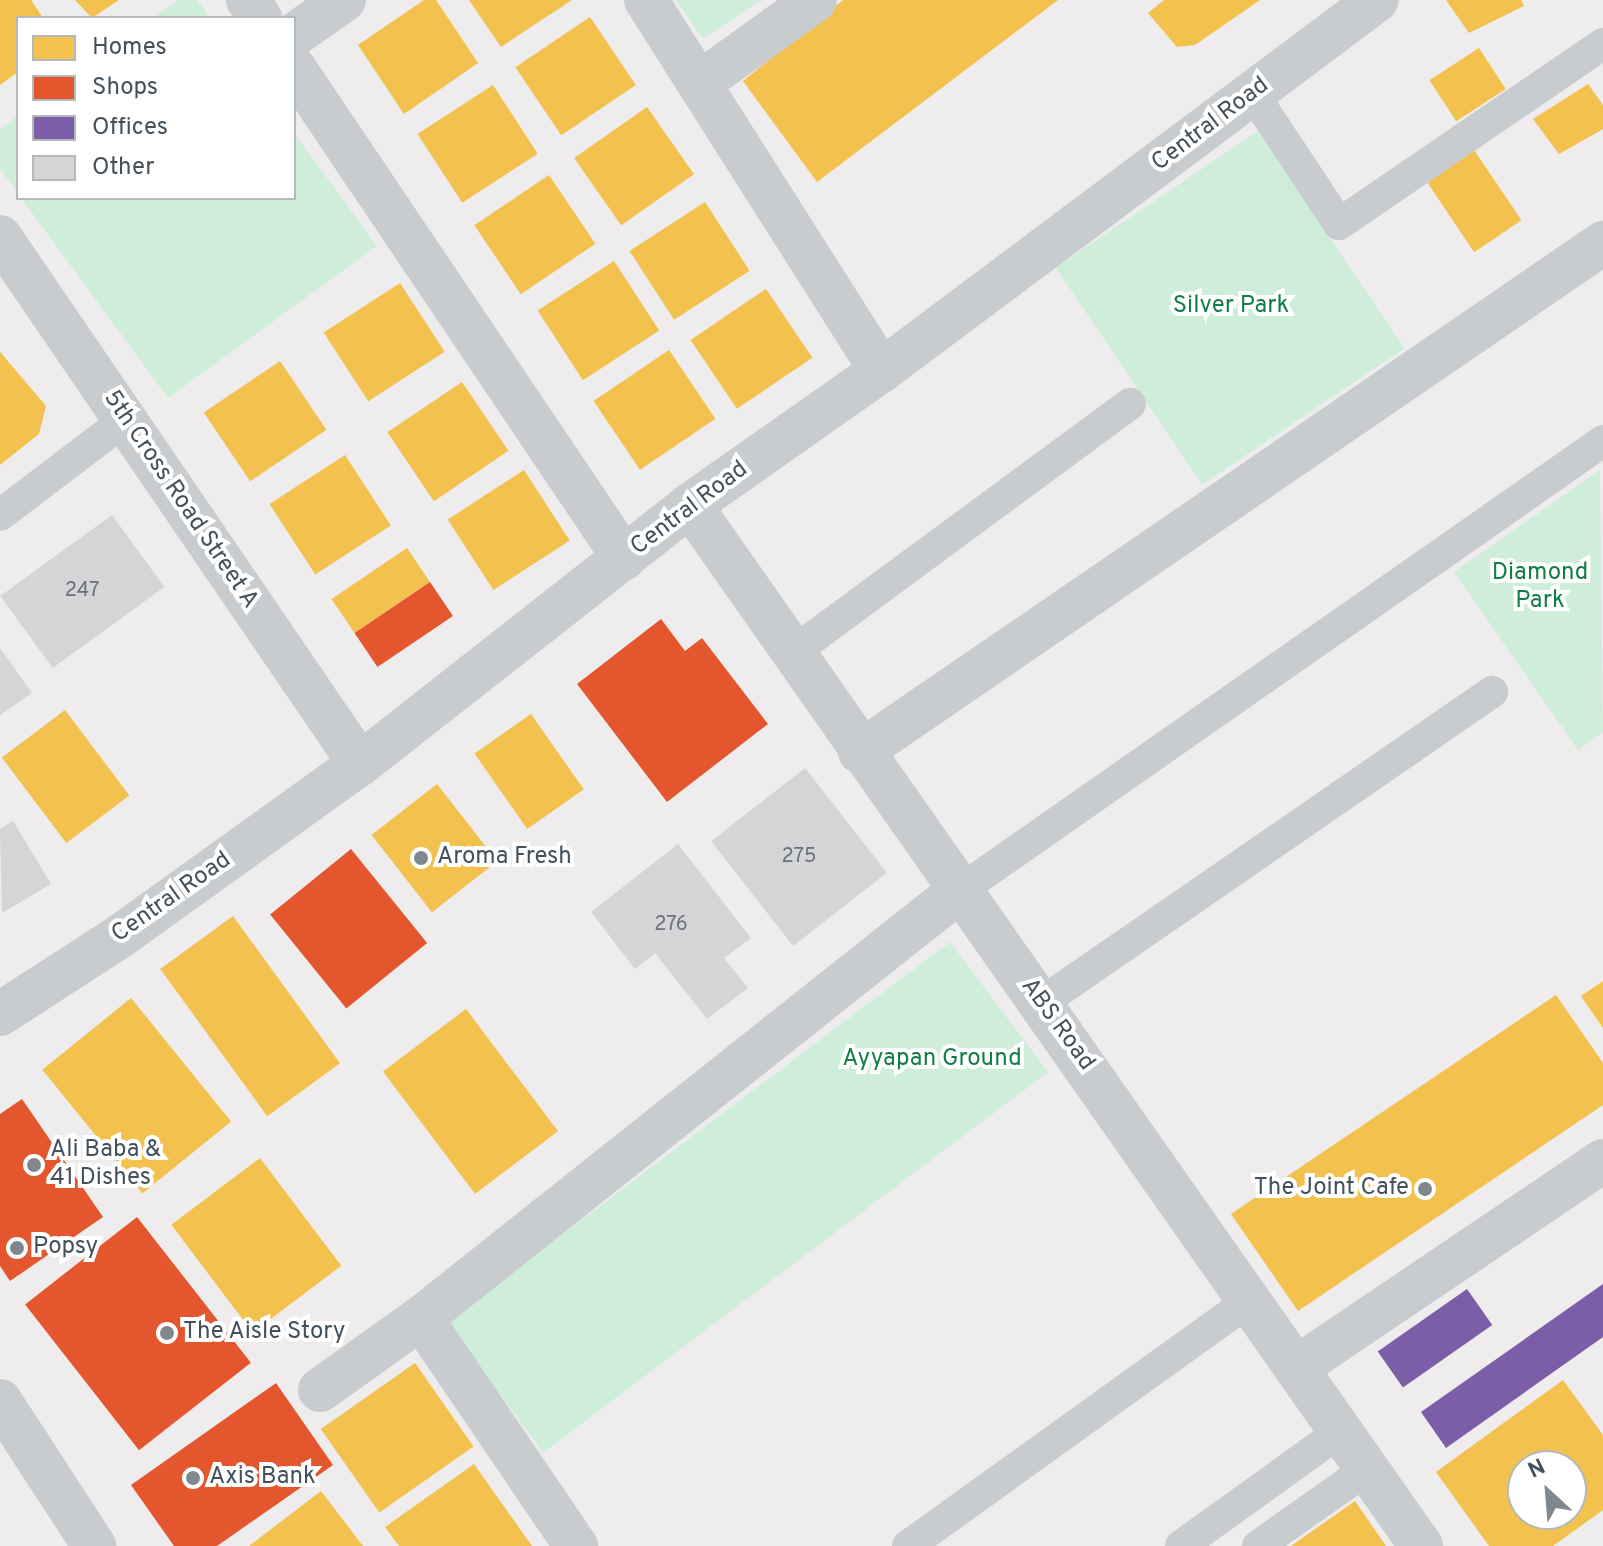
<!DOCTYPE html>
<html>
<head>
<meta charset="utf-8">
<style>
  body { margin:0 }
  #map { position:relative; width:1603px; height:1546px; overflow:hidden; background:#eeeced; font-family:Overpass,sans-serif }
  div>[style] { position:absolute }
  .green>* { inset:0; background:#cfeeda; transform-origin:0 0 }
  .homes>* { inset:0; background:#f2c14e; transform-origin:0 0 }
  .shops>* { inset:0; background:#e4572e; transform-origin:0 0 }
  .offices>* { inset:0; background:#7b5ea7; transform-origin:0 0 }
  .building>* { inset:0; background:#d5d4d7; transform-origin:0 0 }
  .service>* { height:32px; margin:-16px; padding:0 16px; transform-origin:16px; border-radius:16px; background:#c9ccce }
  .minor>* { height:44px; margin:-22px; padding:0 22px; transform-origin:22px; border-radius:22px; background:#c9ccce }
  .dots>* { width:22px; height:22px; translate:-50% -50%; box-sizing:border-box; border:4px solid #fff; border-radius:50% }
  span { translate:-50% -50%; white-space:nowrap; text-align:center; line-height:1.15; -webkit-text-stroke:8px #fff; paint-order:stroke }
  .number-label { font-size:20px; color:#6a727a }
  .number-label span { -webkit-text-stroke-width:0 }
  .street-label { font-size:24px; color:#44505a }
  .park-label { font-size:24px; color:#127d44 }
  .poi-label { font-size:24px; color:#44505a }
  .left { translate:0 -50%; text-align:left }
  .right { translate:-100% -50%; text-align:right }
  .legend { position:absolute; left:16px; top:16px; width:280px; height:184px; box-sizing:border-box; background:#fff; border:2px solid #b4b9bd; margin:0; padding:10px 14px; list-style:none; font-size:24px; color:#44505a }
  .legend li { display:flex; align-items:center; gap:16px; height:40px }
  .legend b { width:40px; border:2px solid #b4b9bd }
  .north { position:absolute; left:1507px; top:1450px; width:80px; height:80px; box-sizing:border-box; background:#fff; border:2px solid #b4b9bd; border-radius:50%; rotate:334deg; font-size:22px; font-weight:700; line-height:32px; text-align:center; color:#44505a }
  .north::after { content:''; display:block; margin:auto; width:28px; height:36px; background:#80878d; clip-path:polygon(50% 0,100% 100%,50% 72%,0 100%) }
</style>
</head>
<body>
<div id="map">
  <div class="green">
    <i style="clip-path:polygon(178px 0,197px 0,210px 18px,153px 18px)"></i>
    <i style="clip-path:polygon(676px 0,761px 0,703px 39px)"></i>
    <i style="clip-path:polygon(18px 116px,18px 193px,0 169px,0 129px)"></i>
    <i style="left:1258px;top:131px;width:262px;height:244px;rotate:56deg"></i>
    <i style="clip-path:polygon(294px 133px,377px 246px,168px 398px,21px 198px,294px 198px)"></i>
    <i style="clip-path:polygon(1600px 470px,1603px 733px,1578px 750px,1454px 572px)"></i>
    <i style="left:950px;top:942px;width:163px;height:632px;rotate:53deg"></i>
  </div>
  <div class="homes">
    <i style="clip-path:polygon(0 0,31px 0,43px 18px,18px 18px,18px 72px,0 85px)"></i>
    <i style="clip-path:polygon(75px 0,119px 0,92px 18px)"></i>
    <i style="clip-path:polygon(424px 0,436px 0,478px 63px,404px 114px,358px 45px)"></i>
    <i style="clip-path:polygon(469px 0,572px 0,501px 47px)"></i>
    <i style="clip-path:polygon(843px 0,1058px 0,817px 182px,743px 81px)"></i>
    <i style="clip-path:polygon(1164px 0,1260px 0,1195px 45px,1177px 47px,1148px 13px)"></i>
    <i style="clip-path:polygon(1446px 0,1521px 0,1524px 6px,1469px 33px)"></i>
    <i style="left:590px;top:17px;width:82px;height:90px;rotate:56deg"></i>
    <i style="left:1479px;top:48px;width:49px;height:59px;rotate:57deg"></i>
    <i style="clip-path:polygon(1588px 84px,1603px 105px,1603px 129px,1559px 154px,1533px 119px)"></i>
    <i style="left:493px;top:85px;width:82px;height:90px;rotate:57deg"></i>
    <i style="left:647px;top:107px;width:82px;height:89px;rotate:55deg"></i>
    <i style="left:1470px;top:144px;width:92px;height:57px;rotate:56deg"></i>
    <i style="left:549px;top:175px;width:83px;height:90px;rotate:56deg"></i>
    <i style="left:705px;top:202px;width:82px;height:90px;rotate:57deg"></i>
    <i style="left:614px;top:261px;width:83px;height:91px;rotate:57deg"></i>
    <i style="left:400px;top:283px;width:82px;height:91px;rotate:57deg"></i>
    <i style="left:766px;top:289px;width:83px;height:91px;rotate:56deg"></i>
    <i style="left:669px;top:350px;width:83px;height:91px;rotate:56deg"></i>
    <i style="clip-path:polygon(0 352px,46px 406px,39px 434px,0 465px)"></i>
    <i style="left:280px;top:361px;width:83px;height:92px;rotate:56deg"></i>
    <i style="left:462px;top:382px;width:83px;height:90px;rotate:56deg"></i>
    <i style="left:345px;top:455px;width:84px;height:90px;rotate:57deg"></i>
    <i style="left:524px;top:470px;width:84px;height:91px;rotate:57deg"></i>
    <i style="left:407px;top:548px;width:41px;height:91px;rotate:56deg"></i>
    <i style="left:65px;top:710px;width:107px;height:79px;rotate:53deg"></i>
    <i style="left:531px;top:714px;width:92px;height:69px;rotate:55deg"></i>
    <i style="left:437px;top:784px;width:98px;height:83px;rotate:52deg"></i>
    <i style="left:233px;top:916px;width:182px;height:90px;rotate:54deg"></i>
    <i style="clip-path:polygon(1603px 981px,1603px 1028px,1581px 996px)"></i>
    <i style="clip-path:polygon(1556px 995px,1603px 1063px,1603px 1105px,1298px 1311px,1231px 1214px)"></i>
    <i style="left:131px;top:998px;width:159px;height:114px;rotate:51deg"></i>
    <i style="left:466px;top:1009px;width:153px;height:104px;rotate:53deg"></i>
    <i style="left:260px;top:1158px;width:135px;height:111px;rotate:53deg"></i>
    <i style="left:415px;top:1363px;width:102px;height:115px;rotate:55deg"></i>
    <i style="clip-path:polygon(evenodd,1563px 1380px,1603px 1435px,1603px 1510px,1553px 1546px,1489px 1546px,1436px 1472px,1563px 1380px,1523px 1466px,1571px 1466px,1571px 1514px,1523px 1514px,1523px 1466px)"></i>
    <i style="clip-path:polygon(474px 1464px,532px 1546px,399px 1546px,385px 1527px)"></i>
    <i style="clip-path:polygon(321px 1491px,363px 1546px,249px 1546px)"></i>
    <i style="clip-path:polygon(1355px 1501px,1386px 1546px,1291px 1546px,1301px 1539px)"></i>
  </div>
  <div class="shops">
    <i style="left:430px;top:582px;width:41px;height:91px;rotate:56deg"></i>
    <i style="clip-path:polygon(661px 619px,685px 651px,702px 638px,768px 724px,667px 802px,577px 684px)"></i>
    <i style="left:351px;top:849px;width:121px;height:104px;rotate:51deg"></i>
    <i style="clip-path:polygon(22px 1099px,103px 1217px,10px 1281px,0 1266px,0 1114px)"></i>
    <i style="left:137px;top:1217px;width:185px;height:142px;rotate:52deg"></i>
    <i style="clip-path:polygon(276px 1383px,333px 1465px,217px 1546px,174px 1546px,131px 1485px)"></i>
  </div>
  <div class="offices">
    <i style="clip-path:polygon(1603px 1284px,1603px 1337px,1446px 1448px,1421px 1412px)"></i>
    <i style="left:1467px;top:1289px;width:44px;height:109px;rotate:55deg"></i>
  </div>
  <div class="building">
    <i style="left:112px;top:515px;width:89px;height:138px;rotate:54deg"></i>
    <i style="clip-path:polygon(0 648px,32px 693px,0 715px)"></i>
    <i style="left:805px;top:768px;width:133px;height:119px;rotate:52deg"></i>
    <i style="clip-path:polygon(13px 821px,51px 884px,2px 913px,0 829px)"></i>
    <i style="clip-path:polygon(678px 844px,751px 938px,724px 958px,748px 988px,707px 1019px,655px 953px,635px 969px,591px 912px)"></i>
  </div>
  <div class="service">
    <i style="left:1253px;top:94px;width:156px;rotate:56.5deg"></i>
    <i style="left:1339px;top:224px;width:320px;rotate:-34.3deg"></i>
    <i style="left:0;top:515px;width:157px;rotate:-37.2deg"></i>
    <i style="left:792px;top:653px;width:420px;rotate:-36.4deg"></i>
    <i style="left:959px;top:891px;width:786px;rotate:-34.94deg"></i>
    <i style="left:1041px;top:1003px;width:548px;rotate:-34.59deg"></i>
    <i style="left:908px;top:1546px;width:421px;rotate:-35.7deg"></i>
    <i style="left:1181px;top:1546px;width:197px;rotate:-35.7deg"></i>
    <i style="left:1258px;top:1546px;width:133px;rotate:-35.2deg"></i>
  </div>
  <div class="minor">
    <i style="left:248px;top:0;width:22px;rotate:56deg"></i>
    <i style="left:646px;top:0;width:439px;rotate:57.6deg"></i>
    <i style="left:294px;top:35px;width:61px;rotate:-35deg"></i>
    <i style="left:294px;top:68px;width:591px;rotate:56.04deg"></i>
    <i style="left:701px;top:82px;width:140px;rotate:-35.7deg"></i>
    <i style="left:0;top:237px;width:638px;rotate:55.66deg"></i>
    <i style="left:690px;top:505px;width:1272px;rotate:54.92deg"></i>
    <i style="left:860px;top:752px;width:901px;rotate:-34.41deg"></i>
    <i style="left:0;top:1014px;width:142px;rotate:-32.9deg"></i>
    <i style="left:119px;top:937px;width:297px;rotate:-35.7deg"></i>
    <i style="left:360px;top:764px;width:420px;rotate:-38.1deg"></i>
    <i style="left:690px;top:505px;width:233px;rotate:-35.1deg"></i>
    <i style="left:881px;top:371px;width:619px;rotate:-36.8deg"></i>
    <i style="left:421px;top:1318px;width:276px;rotate:55.8deg"></i>
    <i style="left:1296px;top:1368px;width:370px;rotate:-34deg"></i>
    <i style="left:320px;top:1390px;width:124px;rotate:-35.5deg"></i>
    <i style="left:421px;top:1318px;width:687px;rotate:-38.44deg"></i>
    <i style="left:0;top:1401px;width:173px;rotate:57deg"></i>
  </div>
  <div class="dots">
    <i style="left:421px;top:858px;background:#80878d"></i>
    <i style="left:34px;top:1165px;background:#80878d"></i>
    <i style="left:1425px;top:1189px;background:#80878d"></i>
    <i style="left:17px;top:1248px;background:#80878d"></i>
    <i style="left:167px;top:1333px;background:#80878d"></i>
    <i style="left:193px;top:1478px;background:#80878d"></i>
  </div>
  <div class="number-label">
    <span style="left:82px;top:591px">247</span>
    <span style="left:799px;top:857px">275</span>
    <span style="left:671px;top:925px">276</span>
  </div>
  <div class="street-label">
    <span style="left:1211px;top:125px;rotate:-37deg">Central Road</span>
    <span style="left:180px;top:500px;rotate:56deg">5th Cross Road Street A</span>
    <span style="left:690px;top:509px;rotate:-37deg">Central Road</span>
    <span style="left:172px;top:898px;rotate:-35deg">Central Road</span>
    <span style="left:1057px;top:1025px;rotate:54deg">ABS Road</span>
  </div>
  <div class="park-label">
    <span style="left:1231px;top:307px">Silver Park</span>
    <span style="left:1540px;top:588px">Diamond<br>Park</span>
    <span style="left:932px;top:1060px">Ayyapan Ground</span>
  </div>
  <div class="poi-label">
    <span class="left" style="left:437px;top:858px">Aroma Fresh</span>
    <span class="left" style="left:50px;top:1165px">Ali Baba &amp;<br>41 Dishes</span>
    <span class="right" style="left:1409px;top:1189px">The Joint Cafe</span>
    <span class="left" style="left:33px;top:1248px">Popsy</span>
    <span class="left" style="left:183px;top:1333px">The Aisle Story</span>
    <span class="left" style="left:209px;top:1478px">Axis Bank</span>
  </div>
  <ul class="legend">
  <li><b style="height:22px;background:#f2c14e"></b>Homes</li>
  <li><b style="height:22px;background:#e4572e"></b>Shops</li>
  <li><b style="height:22px;background:#7b5ea7"></b>Offices</li>
  <li><b style="height:22px;background:#d5d4d7"></b>Other</li>
  </ul>
  <div class="north">N</div>
</div>
</body>
</html>
